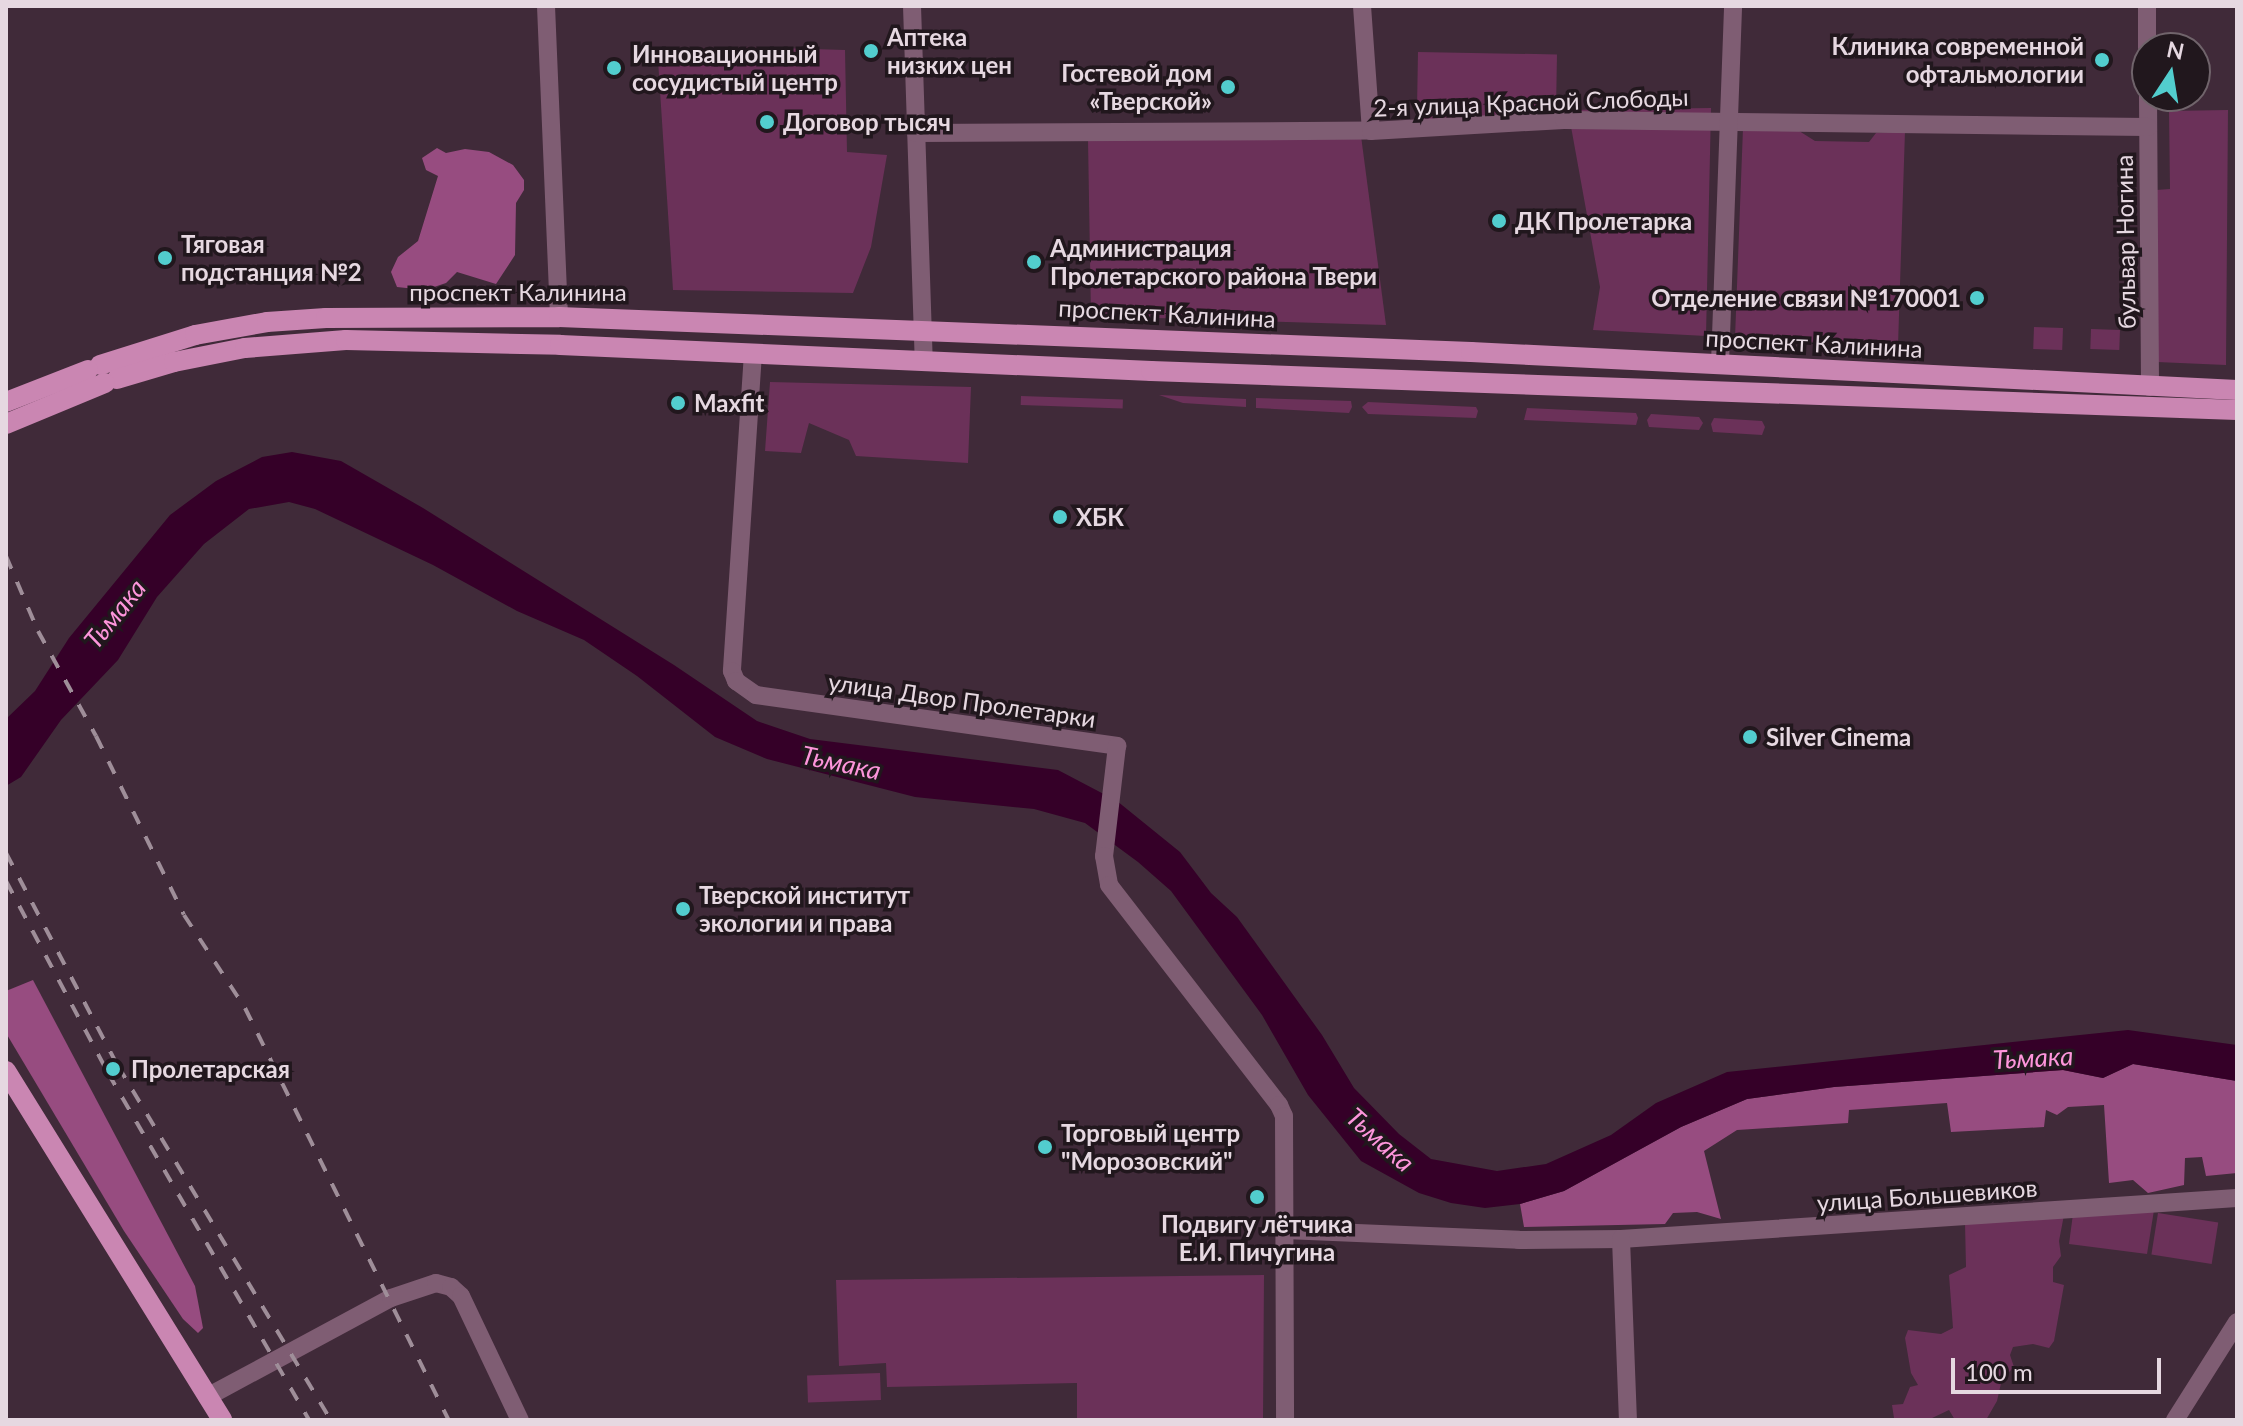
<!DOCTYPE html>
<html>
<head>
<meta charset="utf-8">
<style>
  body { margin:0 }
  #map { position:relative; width:2243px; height:1426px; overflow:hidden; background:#402a39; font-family:Lato,sans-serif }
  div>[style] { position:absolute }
  .green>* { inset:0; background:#6b3159; transform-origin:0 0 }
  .forest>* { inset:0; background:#974c80 }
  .water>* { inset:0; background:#350028 }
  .minor>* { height:18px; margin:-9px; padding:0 9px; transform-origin:9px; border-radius:9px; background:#7f5d73 }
  .major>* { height:20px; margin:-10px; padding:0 10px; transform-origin:10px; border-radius:10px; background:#ca86b2 }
  .rail>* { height:4px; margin-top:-2px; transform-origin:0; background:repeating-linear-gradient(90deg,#9f8e99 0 14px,transparent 0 28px) }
  .dots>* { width:22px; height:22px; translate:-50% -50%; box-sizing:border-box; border:4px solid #21171d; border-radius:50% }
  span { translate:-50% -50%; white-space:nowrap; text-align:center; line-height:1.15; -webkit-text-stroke:7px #21171d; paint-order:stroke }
  .poi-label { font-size:24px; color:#e6d8e1; font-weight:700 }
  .left { translate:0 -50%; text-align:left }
  .right { translate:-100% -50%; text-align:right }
  .street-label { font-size:24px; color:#e6d8e1 }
  .water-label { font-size:26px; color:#fd95db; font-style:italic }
  .frame { position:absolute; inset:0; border:8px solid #e6d8e1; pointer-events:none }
  .north { position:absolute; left:2131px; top:32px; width:80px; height:80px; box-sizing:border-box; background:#21171d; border:2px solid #70646b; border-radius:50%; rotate:12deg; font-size:22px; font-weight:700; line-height:32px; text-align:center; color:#e6d8e1 }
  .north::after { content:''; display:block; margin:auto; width:28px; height:36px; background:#52cdce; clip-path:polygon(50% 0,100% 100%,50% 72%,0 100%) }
  .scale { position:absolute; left:1951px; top:1358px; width:210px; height:36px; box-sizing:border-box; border:4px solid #e6d8e1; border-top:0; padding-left:10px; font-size:24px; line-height:28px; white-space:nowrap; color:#e6d8e1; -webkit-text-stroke:6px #21171d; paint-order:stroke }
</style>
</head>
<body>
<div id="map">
  <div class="green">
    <i style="clip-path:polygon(744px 47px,845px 50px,847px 152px,887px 155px,871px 247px,853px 293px,673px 290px,658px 60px,701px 48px)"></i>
    <i style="left:1418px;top:52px;width:139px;height:69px;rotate:1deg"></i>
    <i style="clip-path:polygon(1711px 108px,1706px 336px,1593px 330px,1600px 287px,1568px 110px)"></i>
    <i style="clip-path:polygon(2228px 110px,2226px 365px,2157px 362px,2156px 190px,2170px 189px,2169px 111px)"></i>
    <i style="clip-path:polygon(1743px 128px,1796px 129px,1815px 141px,1869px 142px,1876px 133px,1905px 131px,1898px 346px,1735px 338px)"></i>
    <i style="clip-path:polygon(1361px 136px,1386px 325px,1091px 316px,1088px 139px)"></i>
    <i style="left:2034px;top:327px;width:29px;height:22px;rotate:2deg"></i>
    <i style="left:2091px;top:329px;width:29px;height:20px;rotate:2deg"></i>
    <i style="clip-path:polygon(770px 382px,971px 387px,968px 463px,856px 456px,849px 440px,809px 423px,801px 453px,765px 451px)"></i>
    <i style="clip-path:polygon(1159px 395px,1246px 399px,1246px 407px,1183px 403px)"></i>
    <i style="left:1021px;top:396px;width:102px;height:9px;rotate:2deg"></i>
    <i style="clip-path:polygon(1256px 398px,1351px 401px,1352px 407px,1349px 413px,1256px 408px)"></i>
    <i style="clip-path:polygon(1368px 402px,1476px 407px,1478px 411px,1476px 418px,1368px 414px,1362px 407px)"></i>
    <i style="clip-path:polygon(1527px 408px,1636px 413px,1638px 418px,1636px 425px,1524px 420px)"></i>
    <i style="clip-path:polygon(1651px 414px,1699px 417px,1703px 423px,1699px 430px,1649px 427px,1647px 420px)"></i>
    <i style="clip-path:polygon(1714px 418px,1762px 421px,1765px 427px,1762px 435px,1713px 432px,1711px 424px)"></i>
    <i style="clip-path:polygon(2154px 1210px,2147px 1254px,2069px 1244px,2073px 1214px)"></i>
    <i style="left:2158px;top:1213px;width:61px;height:42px;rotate:9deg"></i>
    <i style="clip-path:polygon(2064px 1215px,2059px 1241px,2061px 1256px,2053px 1267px,2053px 1282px,2064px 1285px,2054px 1341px,2049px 1348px,2033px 1344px,2013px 1347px,2010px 1355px,2014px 1367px,2002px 1379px,1997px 1401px,1986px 1420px,1955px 1420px,1949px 1410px,1930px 1419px,1894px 1418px,1892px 1405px,1903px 1404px,1910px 1387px,1918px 1385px,1911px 1373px,1905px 1338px,1908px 1330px,1941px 1334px,1953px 1328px,1949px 1275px,1966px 1267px,1965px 1223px)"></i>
    <i style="clip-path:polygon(1264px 1275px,1263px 1420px,1077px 1420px,1077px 1383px,887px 1387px,886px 1363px,839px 1366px,836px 1280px)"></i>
    <i style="left:880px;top:1373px;width:27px;height:73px;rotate:88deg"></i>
  </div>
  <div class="forest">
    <i style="clip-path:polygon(437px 148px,446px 153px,465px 149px,489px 152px,513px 165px,524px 180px,524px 190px,516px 203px,515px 255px,496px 284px,457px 272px,446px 283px,425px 290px,397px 287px,391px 272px,398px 257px,418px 241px,438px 176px,426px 170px,422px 158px)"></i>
    <i style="clip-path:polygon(33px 980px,195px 1286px,203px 1328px,198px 1333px,183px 1319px,124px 1231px,6px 1033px,6px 991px)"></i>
    <i style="clip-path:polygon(2133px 1064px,2237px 1081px,2237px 1173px,2206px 1176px,2202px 1157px,2185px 1158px,2184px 1185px,2148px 1193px,2133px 1180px,2109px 1183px,2104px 1105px,2068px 1107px,2057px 1115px,2046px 1110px,2044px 1127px,1951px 1132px,1947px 1103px,1849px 1110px,1848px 1123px,1737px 1130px,1704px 1151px,1721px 1219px,1697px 1212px,1673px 1213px,1665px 1224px,1524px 1227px,1520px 1204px,1564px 1191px,1681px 1127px,1747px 1099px,1834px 1087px,2063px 1070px,2103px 1078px)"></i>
  </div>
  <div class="water">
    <i style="clip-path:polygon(292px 452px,341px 461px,423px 508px,674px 665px,757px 721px,810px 739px,1058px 770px,1117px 801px,1180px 852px,1211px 893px,1237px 917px,1322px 1035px,1354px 1088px,1399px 1134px,1431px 1159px,1497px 1171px,1546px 1164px,1611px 1135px,1656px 1103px,1727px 1072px,2128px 1030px,2237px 1045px,2237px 1081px,2133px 1064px,2103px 1078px,2063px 1070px,1834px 1087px,1747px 1099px,1681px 1127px,1564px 1191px,1520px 1204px,1485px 1208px,1451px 1203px,1419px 1193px,1361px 1161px,1308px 1095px,1262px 1015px,1171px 891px,1138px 862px,1085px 823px,1034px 809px,915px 797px,767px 759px,715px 737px,637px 676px,584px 640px,517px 611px,433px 565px,315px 509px,289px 502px,249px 509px,204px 544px,157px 597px,118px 660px,61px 720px,21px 777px,6px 786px,6px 719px,35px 691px,69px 638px,170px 515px,216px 481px,262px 457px)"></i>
  </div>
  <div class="minor">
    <i style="left:546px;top:6px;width:311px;rotate:87.6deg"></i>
    <i style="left:912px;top:6px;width:354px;rotate:88.1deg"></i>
    <i style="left:1362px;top:6px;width:125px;rotate:85.9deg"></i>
    <i style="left:2147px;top:6px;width:42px;rotate:90deg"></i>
    <i style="left:2148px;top:96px;width:291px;rotate:89.6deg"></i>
    <i style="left:916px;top:133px;width:455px;rotate:-0.3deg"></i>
    <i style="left:1371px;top:131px;width:193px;rotate:-3.3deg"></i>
    <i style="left:1564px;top:120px;width:584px;rotate:0.69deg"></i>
    <i style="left:753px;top:353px;width:319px;rotate:93.8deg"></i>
    <i style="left:732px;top:671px;width:11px;rotate:68deg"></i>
    <i style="left:736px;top:681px;width:24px;rotate:35deg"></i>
    <i style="left:756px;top:695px;width:365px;rotate:8deg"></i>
    <i style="left:1117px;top:746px;width:111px;rotate:96.7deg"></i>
    <i style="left:1104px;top:856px;width:29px;rotate:80deg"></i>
    <i style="left:1109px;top:885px;width:278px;rotate:52.3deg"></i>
    <i style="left:1279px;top:1105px;width:12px;rotate:66deg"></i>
    <i style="left:1284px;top:1116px;width:304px;rotate:89.8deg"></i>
    <i style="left:1720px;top:363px;width:357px;rotate:-87.9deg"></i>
    <i style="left:1285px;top:1230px;width:234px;rotate:2.4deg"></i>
    <i style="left:1519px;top:1240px;width:102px;rotate:-0.6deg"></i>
    <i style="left:1621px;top:1239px;width:617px;rotate:-3.81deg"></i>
    <i style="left:1621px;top:1239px;width:181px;rotate:87.8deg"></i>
    <i style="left:207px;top:1397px;width:209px;rotate:-28.3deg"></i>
    <i style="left:391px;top:1298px;width:47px;rotate:-18.4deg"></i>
    <i style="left:436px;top:1283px;width:16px;rotate:15deg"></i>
    <i style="left:451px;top:1287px;width:13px;rotate:42deg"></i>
    <i style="left:461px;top:1296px;width:137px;rotate:64.6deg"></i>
    <i style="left:2175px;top:1420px;width:116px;rotate:-57.7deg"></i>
  </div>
  <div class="major">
    <i style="left:100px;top:365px;width:100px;rotate:-17.5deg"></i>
    <i style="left:195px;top:335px;width:73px;rotate:-10.2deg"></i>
    <i style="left:267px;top:322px;width:59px;rotate:-3.9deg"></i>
    <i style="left:326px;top:318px;width:233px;rotate:-0.2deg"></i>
    <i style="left:559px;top:317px;width:913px;rotate:2.2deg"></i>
    <i style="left:1471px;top:352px;width:767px;rotate:2.84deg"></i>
    <i style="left:117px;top:379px;width:59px;rotate:-16.6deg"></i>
    <i style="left:174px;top:362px;width:72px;rotate:-11.2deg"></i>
    <i style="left:245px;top:348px;width:101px;rotate:-4.5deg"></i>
    <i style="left:346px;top:340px;width:214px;rotate:1.3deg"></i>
    <i style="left:560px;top:345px;width:592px;rotate:2.52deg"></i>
    <i style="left:1151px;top:371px;width:1087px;rotate:2.06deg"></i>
    <i style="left:6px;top:402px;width:88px;rotate:-21.3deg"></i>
    <i style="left:6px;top:424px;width:107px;rotate:-22.5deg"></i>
    <i style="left:6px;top:1071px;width:410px;rotate:58.2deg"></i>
  </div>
  <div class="rail">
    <i style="left:6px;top:556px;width:82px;rotate:66.9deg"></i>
    <i style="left:38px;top:631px;width:120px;rotate:61.1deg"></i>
    <i style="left:96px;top:736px;width:199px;rotate:63.8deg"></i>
    <i style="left:184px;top:915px;width:111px;rotate:56.7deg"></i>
    <i style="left:245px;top:1008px;width:460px;rotate:63.7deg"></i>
    <i style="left:6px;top:853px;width:241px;rotate:62.3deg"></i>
    <i style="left:118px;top:1066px;width:413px;rotate:59deg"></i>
    <i style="left:6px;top:881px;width:217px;rotate:62deg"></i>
    <i style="left:108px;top:1073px;width:401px;rotate:59.9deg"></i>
  </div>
  <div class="dots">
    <i style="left:871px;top:51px;background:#52cdce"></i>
    <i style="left:2102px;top:60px;background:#52cdce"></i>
    <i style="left:614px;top:68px;background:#52cdce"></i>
    <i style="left:1228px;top:87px;background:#52cdce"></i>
    <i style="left:767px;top:122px;background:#52cdce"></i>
    <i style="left:1499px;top:221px;background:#52cdce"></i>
    <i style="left:165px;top:258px;background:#52cdce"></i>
    <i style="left:1034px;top:262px;background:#52cdce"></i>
    <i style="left:1977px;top:298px;background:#52cdce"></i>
    <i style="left:678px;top:403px;background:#52cdce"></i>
    <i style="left:1060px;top:517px;background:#52cdce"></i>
    <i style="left:1750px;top:737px;background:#52cdce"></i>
    <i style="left:683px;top:909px;background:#52cdce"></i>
    <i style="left:113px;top:1069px;background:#52cdce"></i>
    <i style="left:1045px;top:1147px;background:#52cdce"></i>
    <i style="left:1257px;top:1197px;background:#52cdce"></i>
  </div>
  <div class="poi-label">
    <span class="left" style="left:887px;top:51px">Аптека<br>низких цен</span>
    <span class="right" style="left:2084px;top:60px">Клиника современной<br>офтальмологии</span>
    <span class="left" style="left:632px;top:68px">Инновационный<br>сосудистый центр</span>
    <span class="right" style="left:1212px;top:87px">Гостевой дом<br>«Тверской»</span>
    <span class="left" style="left:783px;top:122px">Договор тысяч</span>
    <span class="left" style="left:1515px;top:221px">ДК Пролетарка</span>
    <span class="left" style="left:181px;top:258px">Тяговая<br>подстанция №2</span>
    <span class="left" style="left:1050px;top:262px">Администрация<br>Пролетарского района Твери</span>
    <span class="right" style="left:1961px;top:298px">Отделение связи №170001</span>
    <span class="left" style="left:694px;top:403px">Maxfit</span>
    <span class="left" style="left:1076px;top:517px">ХБК</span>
    <span class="left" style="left:1766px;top:737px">Silver Cinema</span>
    <span class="left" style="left:699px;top:909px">Тверской институт<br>экологии и права</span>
    <span class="left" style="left:131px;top:1069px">Пролетарская</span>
    <span class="left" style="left:1061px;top:1147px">Торговый центр<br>"Морозовский"</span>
    <span style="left:1257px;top:1238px">Подвигу лётчика<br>Е.И. Пичугина</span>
  </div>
  <div class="street-label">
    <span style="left:1531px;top:102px;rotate:-2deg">2-я улица Красной Слободы</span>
    <span style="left:2125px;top:242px;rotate:-91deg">бульвар Ногина</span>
    <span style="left:518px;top:292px">проспект Калинина</span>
    <span style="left:1167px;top:313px;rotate:3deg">проспект Калинина</span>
    <span style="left:1814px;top:343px;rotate:3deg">проспект Калинина</span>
    <span style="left:962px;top:700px;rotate:8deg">улица Двор Пролетарки</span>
    <span style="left:1927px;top:1195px;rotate:-4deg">улица Большевиков</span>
  </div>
  <div class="water-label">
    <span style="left:115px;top:614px;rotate:-51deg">Тьмака</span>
    <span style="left:841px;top:763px;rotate:12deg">Тьмака</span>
    <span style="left:2033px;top:1058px;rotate:-3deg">Тьмака</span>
    <span style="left:1380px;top:1140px;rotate:42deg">Тьмака</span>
  </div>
  <div class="frame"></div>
  <div class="north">N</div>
  <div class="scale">100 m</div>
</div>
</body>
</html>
